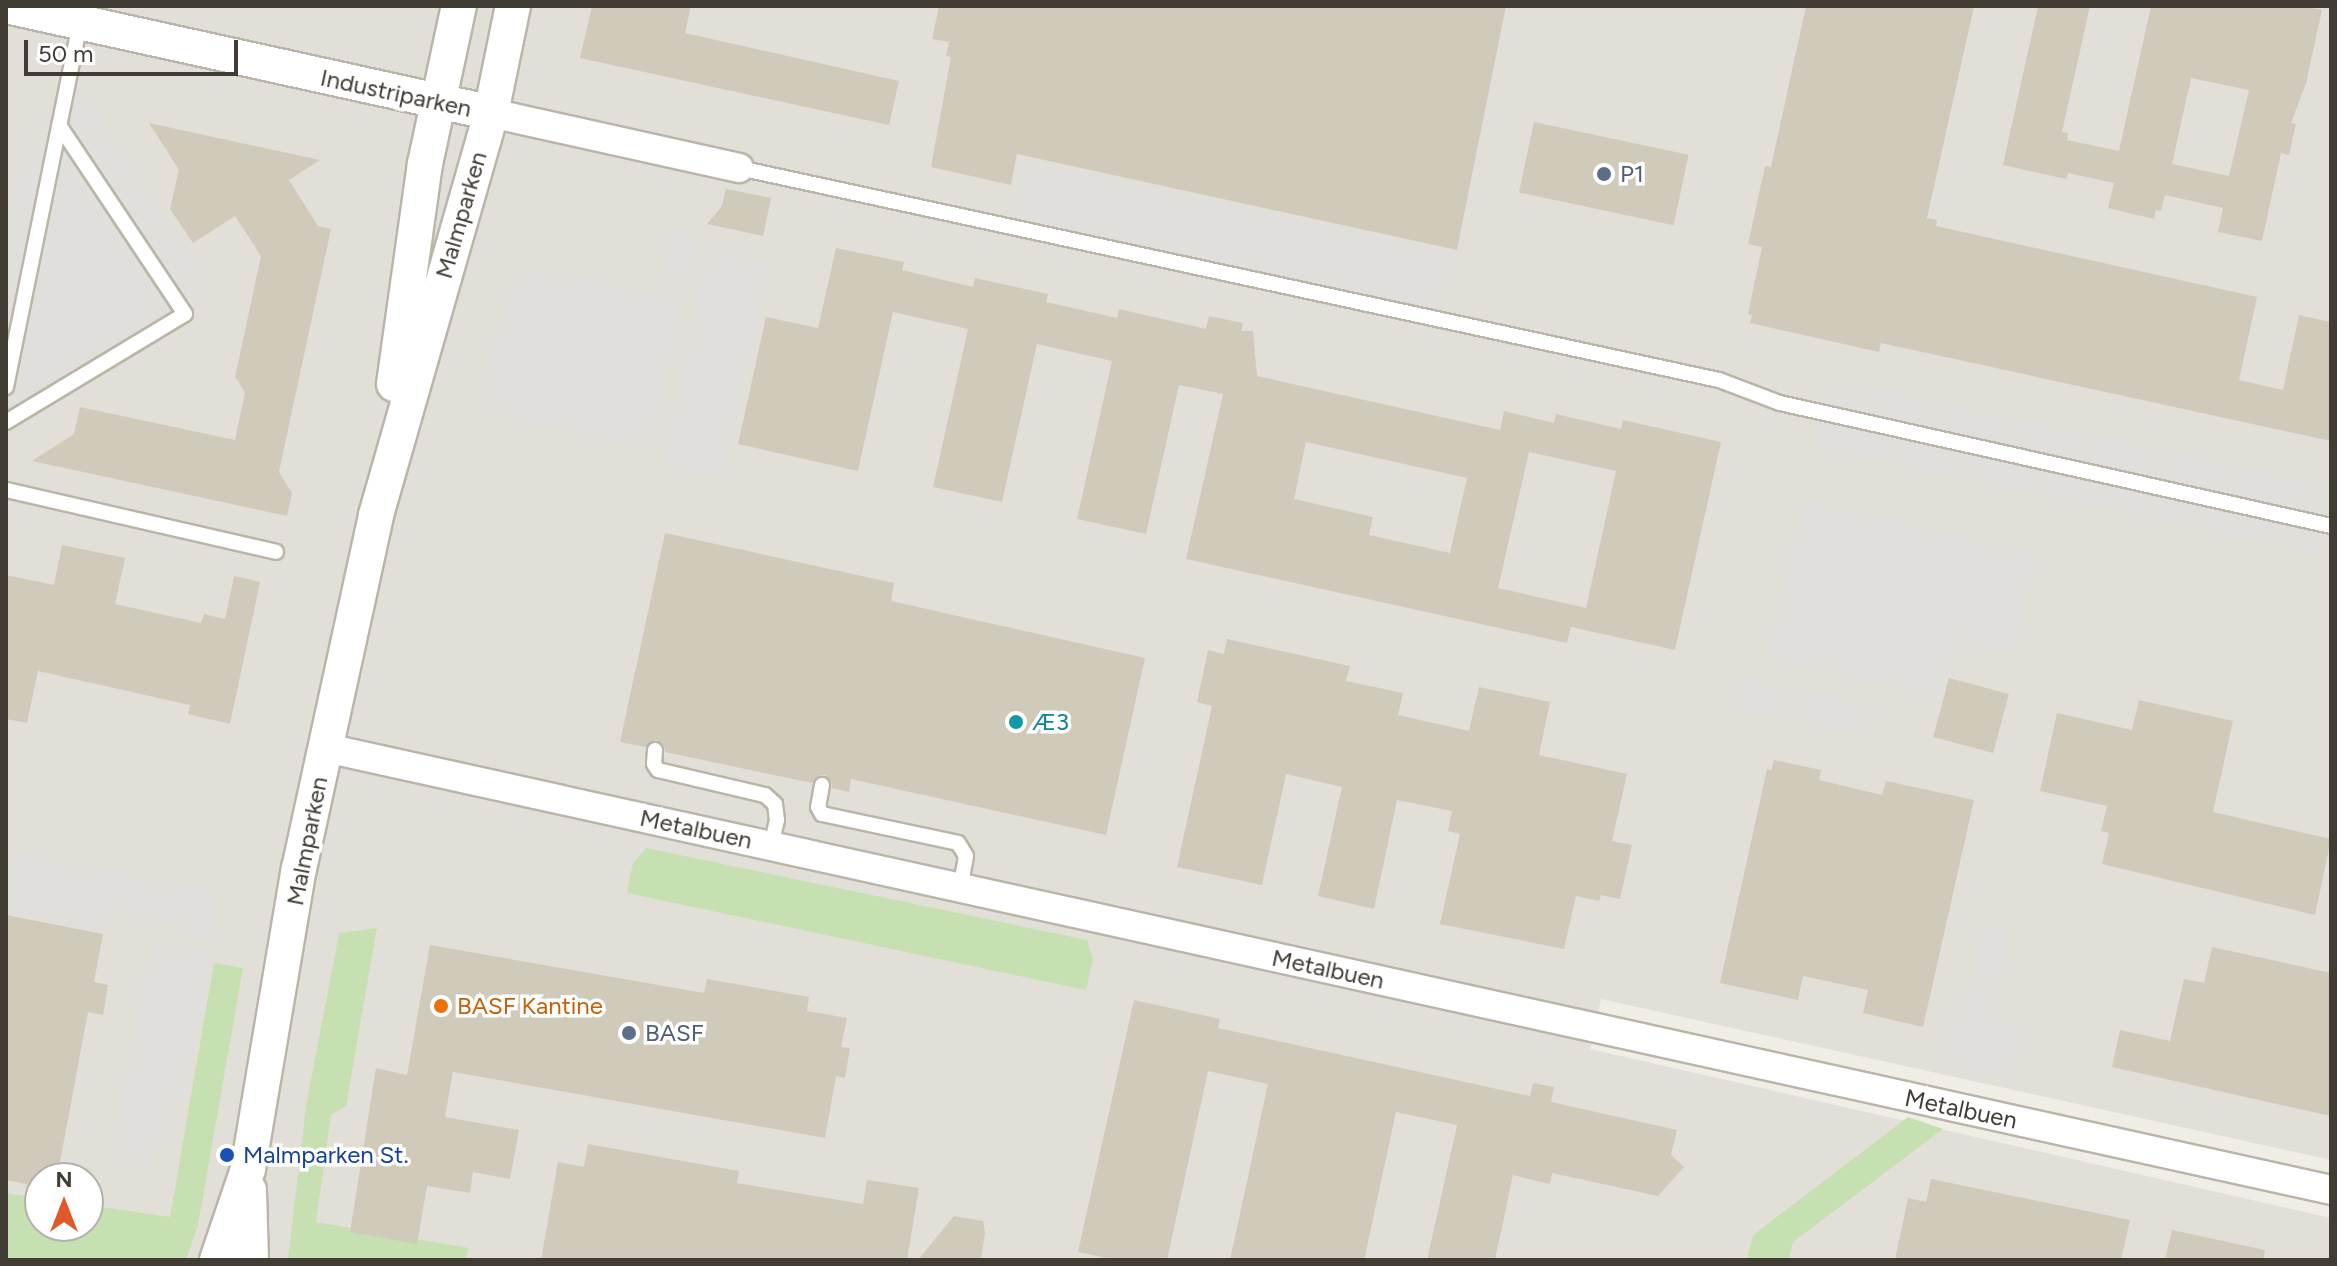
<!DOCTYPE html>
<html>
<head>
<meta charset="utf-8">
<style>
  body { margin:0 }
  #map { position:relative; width:2337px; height:1266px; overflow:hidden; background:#f0ede4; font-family:Figtree,sans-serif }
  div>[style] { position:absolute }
  .industrial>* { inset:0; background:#e2dfd9 }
  .green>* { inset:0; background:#c6e0b1 }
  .parking>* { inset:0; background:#e1dfdc; transform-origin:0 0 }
  .building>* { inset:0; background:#d0cabb; transform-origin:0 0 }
  .roads { filter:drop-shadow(2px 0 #bab5a8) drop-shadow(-2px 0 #bab5a8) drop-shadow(0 2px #bab5a8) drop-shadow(0 -2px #bab5a8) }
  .service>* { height:14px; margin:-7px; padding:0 7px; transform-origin:7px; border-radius:7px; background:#fff }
  .minor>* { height:28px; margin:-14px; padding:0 14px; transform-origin:14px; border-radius:14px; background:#fff }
  .tertiary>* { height:34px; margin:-17px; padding:0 17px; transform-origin:17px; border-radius:17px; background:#fff }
  .dots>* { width:22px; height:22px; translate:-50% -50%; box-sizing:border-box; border:4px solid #fff; border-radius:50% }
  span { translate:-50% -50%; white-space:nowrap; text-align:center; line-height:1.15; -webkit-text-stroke:7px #fff; paint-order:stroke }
  .street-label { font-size:24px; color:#413d35 }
  .service-label { font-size:24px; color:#4e5e75 }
  .left { translate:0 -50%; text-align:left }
  .culture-label { font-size:24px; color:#0d838f }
  .food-label { font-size:24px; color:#c56008 }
  .transit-label { font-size:24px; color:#164399 }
  .frame { position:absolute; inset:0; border:8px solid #413d35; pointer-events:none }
  .north { position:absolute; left:24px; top:1162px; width:80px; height:80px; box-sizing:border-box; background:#fff; border:2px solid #b3b1ae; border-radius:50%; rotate:0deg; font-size:22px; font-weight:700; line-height:32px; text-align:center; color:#413d35 }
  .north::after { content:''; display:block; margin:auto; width:28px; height:36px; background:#e1582a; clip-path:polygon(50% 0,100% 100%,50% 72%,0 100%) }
  .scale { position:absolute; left:24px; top:40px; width:214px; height:36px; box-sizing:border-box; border:4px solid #413d35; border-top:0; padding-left:10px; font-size:24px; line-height:28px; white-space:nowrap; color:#413d35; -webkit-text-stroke:6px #fff; paint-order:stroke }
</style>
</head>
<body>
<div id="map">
  <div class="industrial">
    <i style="clip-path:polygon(evenodd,6px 6px,2331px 6px,2331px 1160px,1601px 999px,1590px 1049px,2331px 1218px,2331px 1260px,6px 1260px,6px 6px,40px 1178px,88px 1178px,88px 1226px,40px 1226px,40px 1178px)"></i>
  </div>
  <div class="green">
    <i style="clip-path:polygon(646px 848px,1087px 940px,1093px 959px,1086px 990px,627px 893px,633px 863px)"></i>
    <i style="clip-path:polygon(377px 928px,346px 1106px,331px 1115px,316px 1222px,469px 1248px,465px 1260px,288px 1260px,306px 1106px,339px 933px)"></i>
    <i style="clip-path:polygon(214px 963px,243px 968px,198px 1225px,186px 1260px,6px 1260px,6px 1193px,40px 1198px,40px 1226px,88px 1226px,88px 1205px,170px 1217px)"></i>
    <i style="clip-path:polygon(1908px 1117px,1943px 1129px,1793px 1242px,1789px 1260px,1747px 1260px,1753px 1235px)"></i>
  </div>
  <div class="parking">
    <i style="clip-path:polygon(70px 68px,216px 295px,6px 422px,6px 219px,24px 134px,56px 142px)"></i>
    <i style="left:1021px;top:160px;width:436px;height:67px;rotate:12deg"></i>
    <i style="clip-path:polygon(672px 230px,697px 235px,649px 447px,475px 408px,518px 265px,656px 296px)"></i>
    <i style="clip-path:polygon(711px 240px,744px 247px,742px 258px,770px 264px,724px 477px,663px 464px)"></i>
    <i style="left:1827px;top:380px;width:515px;height:66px;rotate:12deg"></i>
    <i style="clip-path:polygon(1802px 502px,2035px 554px,2014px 650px,1955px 637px,1942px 695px,1768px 657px)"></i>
    <i style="left:1745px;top:680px;width:138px;height:27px;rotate:12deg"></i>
    <i style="clip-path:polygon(6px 853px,218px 894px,210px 941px,169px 919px,113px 908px,108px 932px,6px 912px)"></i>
    <i style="clip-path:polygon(1983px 925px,2010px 930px,1992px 1020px,2022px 1027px,2010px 1081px,1934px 1065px,1945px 1013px,1964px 1016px)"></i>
    <i style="clip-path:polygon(152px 942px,212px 953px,184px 1098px,167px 1095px,153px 1169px,110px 1161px)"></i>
  </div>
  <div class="building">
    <i style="clip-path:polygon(592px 6px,691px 6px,685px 33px,899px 81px,889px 125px,580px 58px)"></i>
    <i style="clip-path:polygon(939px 6px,1506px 6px,1457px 250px,1017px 154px,1011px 185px,931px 167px,951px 57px,946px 56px,949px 42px,932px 39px)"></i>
    <i style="clip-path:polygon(1806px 6px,1974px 6px,1927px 218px,1937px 220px,1936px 226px,2257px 297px,2239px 380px,2283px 390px,2299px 315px,2331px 322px,2331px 441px,1881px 343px,1879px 352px,1750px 323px,1752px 315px,1748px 314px,1762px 247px,1748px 244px,1765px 166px,1771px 167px)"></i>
    <i style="clip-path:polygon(evenodd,2038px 6px,2090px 6px,2062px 132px,2068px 133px,2067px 140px,2119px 151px,2151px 6px,2303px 6px,2322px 10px,2306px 83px,2291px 123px,2296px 124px,2289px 155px,2281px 153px,2262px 241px,2218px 232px,2223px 208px,2165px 195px,2161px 211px,2156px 210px,2154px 219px,2108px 208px,2114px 183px,2068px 173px,2066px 179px,2003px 165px,2038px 6px,2191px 78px,2249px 90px,2229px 176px,2172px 164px,2191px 78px)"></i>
    <i style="left:1534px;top:122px;width:158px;height:72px;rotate:12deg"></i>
    <i style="clip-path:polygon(149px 123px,320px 160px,289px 180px,318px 226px,331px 229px,279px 472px,292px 493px,287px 516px,32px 461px,74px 434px,80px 407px,235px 440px,245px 392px,235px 377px,261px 256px,235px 216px,193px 243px,170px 209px,179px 170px)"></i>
    <i style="clip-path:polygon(726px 189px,771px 198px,763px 236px,707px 224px,722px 206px)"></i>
    <i style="clip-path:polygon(evenodd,836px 248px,904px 262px,902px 270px,973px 287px,975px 278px,1048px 294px,1046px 302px,1117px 318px,1119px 309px,1206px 329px,1209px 316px,1243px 323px,1241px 331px,1253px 331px,1257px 376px,1500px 430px,1504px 411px,1554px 423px,1556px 414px,1621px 429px,1623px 420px,1721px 442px,1675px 650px,1571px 627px,1567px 643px,1186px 559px,1223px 394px,1179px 385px,1146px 534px,1077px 519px,1112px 361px,1037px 344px,1002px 502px,933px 487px,968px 329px,893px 312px,858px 471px,738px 444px,766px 317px,818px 328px,836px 248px,1306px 442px,1467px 478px,1450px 553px,1369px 535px,1373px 517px,1294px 499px,1306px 442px,836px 248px,1529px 452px,1616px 471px,1586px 608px,1498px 588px,1529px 452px)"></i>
    <i style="clip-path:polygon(665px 533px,894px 583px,891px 601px,1145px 658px,1106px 835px,851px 779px,849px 792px,832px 788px,831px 781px,825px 775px,818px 776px,812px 783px,665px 752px,664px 745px,656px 740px,646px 747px,620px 742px)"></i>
    <i style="clip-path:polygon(62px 545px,125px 558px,115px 604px,201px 623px,204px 614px,225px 619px,234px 576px,260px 582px,230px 724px,188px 714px,190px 705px,38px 671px,27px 723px,6px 719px,6px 575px,54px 585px)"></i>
    <i style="clip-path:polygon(1227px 639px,1350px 666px,1346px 681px,1403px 693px,1398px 715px,1469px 731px,1479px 687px,1550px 702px,1539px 755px,1627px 774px,1612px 841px,1632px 845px,1620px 899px,1601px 895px,1599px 901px,1576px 896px,1564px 949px,1440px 924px,1460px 834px,1448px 831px,1452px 811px,1397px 800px,1374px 909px,1318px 896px,1342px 787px,1286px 774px,1262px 885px,1177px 867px,1212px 706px,1197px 702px,1208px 650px,1224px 654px)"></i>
    <i style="left:1949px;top:678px;width:62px;height:61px;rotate:15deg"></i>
    <i style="clip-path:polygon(2139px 700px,2233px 721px,2213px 812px,2331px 839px,2315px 915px,2102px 864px,2109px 833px,2101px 831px,2107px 806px,2040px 791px,2057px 713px,2132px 730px)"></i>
    <i style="clip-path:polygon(1774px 760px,1821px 770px,1819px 780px,1882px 795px,1886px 781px,1974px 800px,1923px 1027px,1863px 1013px,1868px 990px,1803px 976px,1798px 1000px,1720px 983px,1767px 769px,1771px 770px)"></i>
    <i style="clip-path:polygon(6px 915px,103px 934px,94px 982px,108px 985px,103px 1015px,88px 1012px,57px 1178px,40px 1178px,40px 1187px,6px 1180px)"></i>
    <i style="clip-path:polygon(430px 945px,704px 993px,707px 979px,809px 997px,807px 1011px,847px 1018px,841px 1047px,850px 1048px,845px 1078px,836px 1076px,825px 1138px,453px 1072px,445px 1117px,519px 1130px,510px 1179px,473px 1172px,470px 1193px,427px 1186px,417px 1244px,350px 1232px,376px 1068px,407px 1075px)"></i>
    <i style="clip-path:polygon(2212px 947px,2331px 973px,2331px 1116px,2112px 1067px,2120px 1030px,2170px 1041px,2184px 979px,2204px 983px)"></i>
    <i style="clip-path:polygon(1134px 1000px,1220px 1019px,1218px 1028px,1530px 1096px,1533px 1083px,1554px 1087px,1551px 1102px,1677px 1130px,1671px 1155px,1684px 1167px,1658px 1196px,1552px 1173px,1550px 1184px,1513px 1175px,1495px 1260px,1427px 1260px,1457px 1125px,1396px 1112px,1364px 1260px,1230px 1260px,1268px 1084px,1208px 1071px,1167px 1260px,1115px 1260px,1078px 1252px)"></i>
    <i style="clip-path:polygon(588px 1144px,739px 1171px,737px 1183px,863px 1204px,867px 1180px,919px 1188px,907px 1260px,541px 1260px,558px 1162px,584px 1167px)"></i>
    <i style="clip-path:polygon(1931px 1179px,2130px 1220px,2121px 1260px,1895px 1260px,1908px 1198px,1926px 1202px)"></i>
    <i style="clip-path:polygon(954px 1216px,983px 1221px,985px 1233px,981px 1260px,918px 1260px)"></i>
    <i style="clip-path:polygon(2172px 1230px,2265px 1250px,2264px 1260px,2165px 1260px)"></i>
  </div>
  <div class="roads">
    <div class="service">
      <i style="left:739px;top:168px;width:1003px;rotate:12.21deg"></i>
      <i style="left:1719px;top:380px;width:65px;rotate:20.7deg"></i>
      <i style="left:1780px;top:403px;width:565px;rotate:12.58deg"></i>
      <i style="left:6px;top:387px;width:371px;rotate:-78.5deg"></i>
      <i style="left:6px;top:422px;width:209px;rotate:-31.1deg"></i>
      <i style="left:185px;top:314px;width:227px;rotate:-123.7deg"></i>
      <i style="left:6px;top:490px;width:277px;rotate:12.9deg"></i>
      <i style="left:655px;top:750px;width:14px;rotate:94deg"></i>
      <i style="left:654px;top:764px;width:7px;rotate:56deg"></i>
      <i style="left:658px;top:770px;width:110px;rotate:13.2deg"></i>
      <i style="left:765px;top:795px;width:13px;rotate:42deg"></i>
      <i style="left:775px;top:804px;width:16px;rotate:83deg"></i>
      <i style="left:777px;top:820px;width:27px;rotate:103deg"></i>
      <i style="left:822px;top:785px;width:22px;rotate:100deg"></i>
      <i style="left:818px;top:807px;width:8px;rotate:60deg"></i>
      <i style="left:822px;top:814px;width:139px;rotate:12deg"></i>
      <i style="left:958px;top:843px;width:15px;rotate:58deg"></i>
      <i style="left:966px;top:856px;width:34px;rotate:100deg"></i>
    </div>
    <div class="minor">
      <i style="left:491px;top:113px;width:254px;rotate:12.5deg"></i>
      <i style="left:326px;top:748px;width:2053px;rotate:12.43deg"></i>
    </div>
    <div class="tertiary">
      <i style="left:6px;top:6px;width:497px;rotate:12.4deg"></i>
      <i style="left:394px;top:384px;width:222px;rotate:-82deg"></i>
      <i style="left:425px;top:164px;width:162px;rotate:-77.9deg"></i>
      <i style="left:249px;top:1190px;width:70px;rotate:88.4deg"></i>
      <i style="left:217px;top:1260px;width:96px;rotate:-71.2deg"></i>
      <i style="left:248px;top:1169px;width:304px;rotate:-80.4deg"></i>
      <i style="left:299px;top:869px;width:362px;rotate:-77.7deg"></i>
      <i style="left:376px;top:515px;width:418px;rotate:-74deg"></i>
      <i style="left:491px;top:113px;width:109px;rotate:-78.4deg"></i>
    </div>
  </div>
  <div class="dots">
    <i style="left:1604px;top:174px;background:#5c6f8a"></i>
    <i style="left:1016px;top:722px;background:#0f9aa8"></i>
    <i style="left:441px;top:1006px;background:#e8710a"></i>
    <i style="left:629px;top:1033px;background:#5c6f8a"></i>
    <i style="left:227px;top:1155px;background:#1a4fb4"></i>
  </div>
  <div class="street-label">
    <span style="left:396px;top:93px;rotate:12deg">Industriparken</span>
    <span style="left:461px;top:215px;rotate:-74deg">Malmparken</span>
    <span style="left:696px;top:829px;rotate:12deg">Metalbuen</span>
    <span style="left:307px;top:841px;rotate:-79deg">Malmparken</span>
    <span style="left:1328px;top:969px;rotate:12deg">Metalbuen</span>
    <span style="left:1961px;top:1109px;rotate:12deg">Metalbuen</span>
  </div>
  <div class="service-label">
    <span class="left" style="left:1620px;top:174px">P1</span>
    <span class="left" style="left:645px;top:1033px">BASF</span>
  </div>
  <div class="culture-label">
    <span class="left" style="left:1032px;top:722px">Æ3</span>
  </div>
  <div class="food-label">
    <span class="left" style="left:457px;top:1006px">BASF Kantine</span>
  </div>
  <div class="transit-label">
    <span class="left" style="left:243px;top:1155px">Malmparken St.</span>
  </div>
  <div class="frame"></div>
  <div class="north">N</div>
  <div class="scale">50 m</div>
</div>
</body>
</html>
